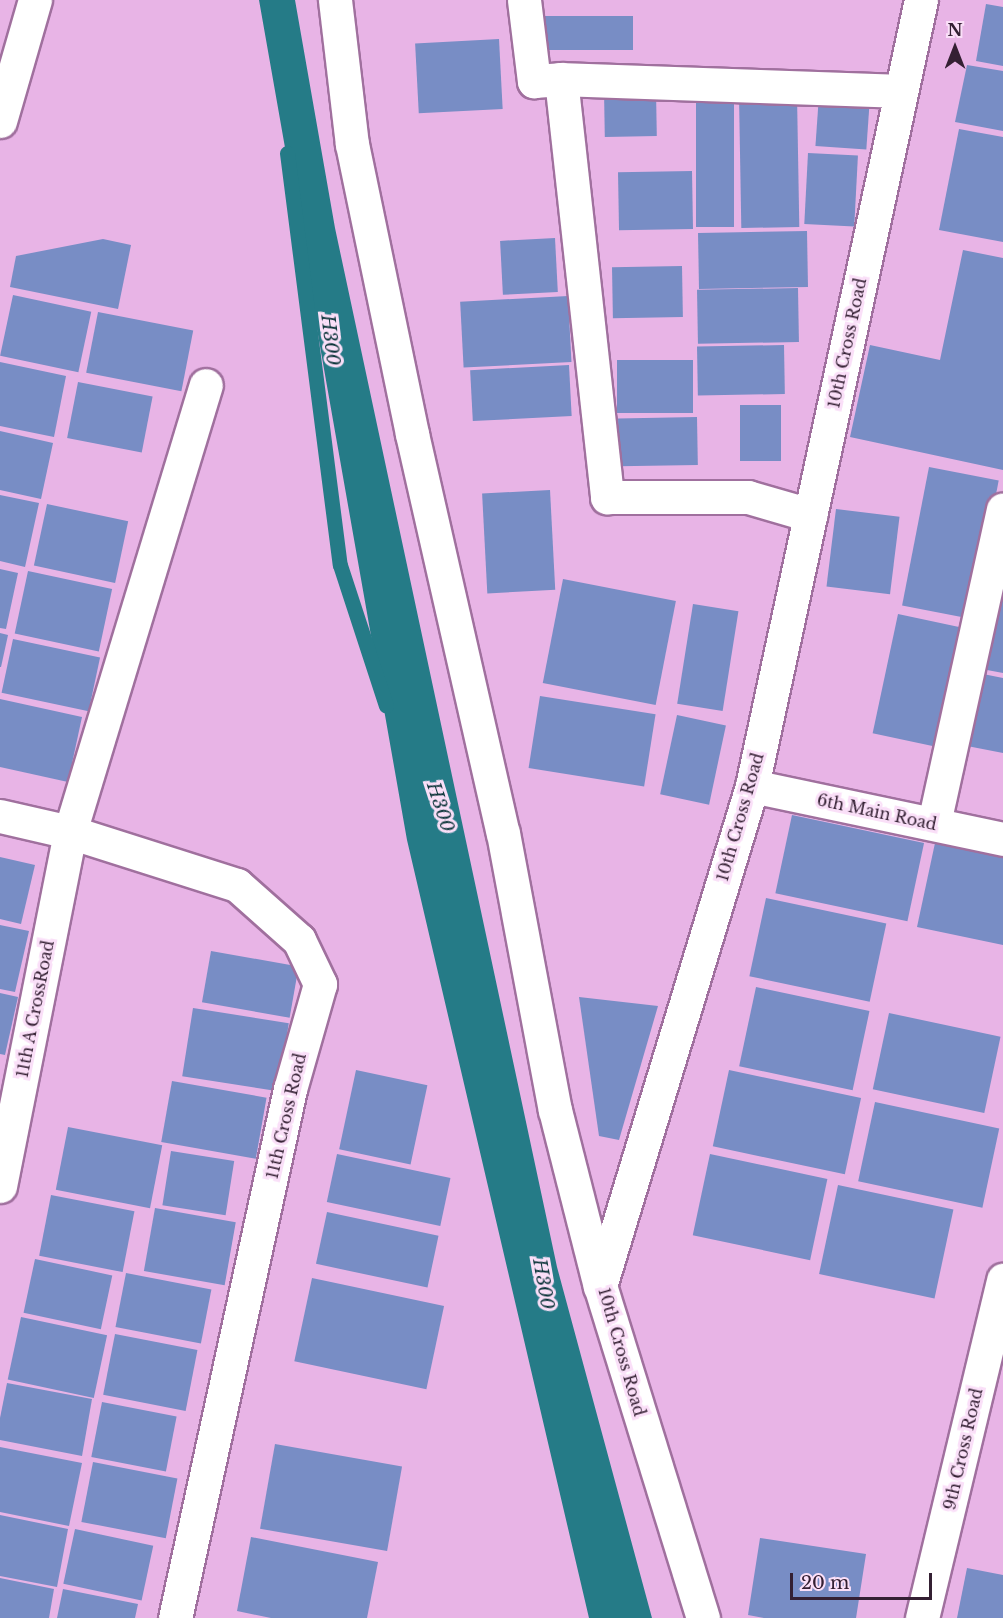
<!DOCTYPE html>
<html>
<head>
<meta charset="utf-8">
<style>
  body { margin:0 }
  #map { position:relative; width:1003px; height:1618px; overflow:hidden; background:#e8b4e6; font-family:"Libre Baskerville",serif }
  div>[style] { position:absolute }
  .water>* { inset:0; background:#257b87 }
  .stream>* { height:15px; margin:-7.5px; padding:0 7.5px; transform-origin:7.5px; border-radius:7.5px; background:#257b87 }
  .building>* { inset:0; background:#788dc5; transform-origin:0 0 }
  .roads { filter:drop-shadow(2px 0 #a0709e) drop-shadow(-2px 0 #a0709e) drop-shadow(0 2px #a0709e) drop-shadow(0 -2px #a0709e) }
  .street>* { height:33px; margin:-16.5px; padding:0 16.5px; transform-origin:16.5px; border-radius:16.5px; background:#fff }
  span { translate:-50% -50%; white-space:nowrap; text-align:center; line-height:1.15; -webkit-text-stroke:6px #fadff8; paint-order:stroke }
  .street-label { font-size:16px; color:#342033 }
  .water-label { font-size:18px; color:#083237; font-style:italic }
  .north { position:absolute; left:925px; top:18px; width:60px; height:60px; -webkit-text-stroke:4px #fadff8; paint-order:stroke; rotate:0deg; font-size:16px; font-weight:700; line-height:24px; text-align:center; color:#342033 }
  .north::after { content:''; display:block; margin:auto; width:21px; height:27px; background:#342033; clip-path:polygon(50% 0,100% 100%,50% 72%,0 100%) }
  .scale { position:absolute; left:790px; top:1573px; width:142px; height:27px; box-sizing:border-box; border:3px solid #342033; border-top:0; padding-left:8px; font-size:18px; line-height:21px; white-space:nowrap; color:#342033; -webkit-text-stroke:4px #fadff8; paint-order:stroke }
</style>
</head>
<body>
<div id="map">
  <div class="water">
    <i style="clip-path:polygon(259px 0,295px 0,335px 228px,557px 1267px,652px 1618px,589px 1618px,407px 840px)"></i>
  </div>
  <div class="stream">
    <i style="left:287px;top:153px;width:415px;rotate:82.7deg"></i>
    <i style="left:340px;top:565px;width:148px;rotate:71.9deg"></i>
  </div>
  <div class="building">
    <i style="clip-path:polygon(986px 4px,1003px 7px,1003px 66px,976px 61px)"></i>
    <i style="left:545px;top:16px;width:88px;height:34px"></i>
    <i style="left:499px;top:39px;width:70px;height:84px;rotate:87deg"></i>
    <i style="clip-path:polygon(967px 65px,1003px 71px,1003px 131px,955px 122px)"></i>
    <i style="left:656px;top:90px;width:46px;height:52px;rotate:89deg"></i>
    <i style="left:797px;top:95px;width:132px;height:58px;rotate:89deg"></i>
    <i style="left:819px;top:95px;width:51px;height:51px;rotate:4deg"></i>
    <i style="left:696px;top:96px;width:38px;height:131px"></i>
    <i style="clip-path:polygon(959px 129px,1003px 137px,1003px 242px,939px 230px)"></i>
    <i style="left:808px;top:153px;width:50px;height:71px;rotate:3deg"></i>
    <i style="left:692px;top:171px;width:58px;height:74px;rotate:89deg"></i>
    <i style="left:807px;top:231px;width:56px;height:109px;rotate:89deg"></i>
    <i style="left:555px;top:238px;width:54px;height:55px;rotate:87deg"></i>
    <i style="clip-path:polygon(103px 239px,131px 245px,118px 309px,10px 287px,16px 256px)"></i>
    <i style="clip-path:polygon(963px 250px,1003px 258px,1003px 470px,850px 437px,870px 345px,940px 360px)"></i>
    <i style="left:682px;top:266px;width:51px;height:70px;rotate:89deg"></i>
    <i style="left:798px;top:288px;width:54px;height:101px;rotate:89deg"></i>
    <i style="left:13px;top:295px;width:80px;height:62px;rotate:12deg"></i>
    <i style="left:568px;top:296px;width:66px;height:108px;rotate:87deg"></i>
    <i style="left:98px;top:312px;width:97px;height:62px;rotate:11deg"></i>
    <i style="left:784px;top:345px;width:49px;height:87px;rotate:89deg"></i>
    <i style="left:617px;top:360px;width:76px;height:53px"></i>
    <i style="clip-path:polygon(0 362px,66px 376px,54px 437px,0 426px)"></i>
    <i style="left:569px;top:365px;width:51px;height:99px;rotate:87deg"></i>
    <i style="left:78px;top:382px;width:76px;height:57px;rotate:11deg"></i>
    <i style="left:740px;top:405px;width:41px;height:56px"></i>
    <i style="left:697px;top:417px;width:48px;height:79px;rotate:89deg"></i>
    <i style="clip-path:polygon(0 431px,53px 443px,41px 499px,0 490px)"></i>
    <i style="left:929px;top:467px;width:71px;height:141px;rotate:11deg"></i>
    <i style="left:550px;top:490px;width:100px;height:68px;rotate:87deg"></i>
    <i style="clip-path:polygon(0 495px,39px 503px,25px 567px,0 561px)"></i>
    <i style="left:47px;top:504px;width:83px;height:63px;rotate:12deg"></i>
    <i style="left:836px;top:509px;width:64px;height:78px;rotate:7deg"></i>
    <i style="clip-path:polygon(0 569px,18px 573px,6px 629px,0 628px)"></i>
    <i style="left:28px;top:571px;width:86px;height:64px;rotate:12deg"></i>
    <i style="left:563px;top:579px;width:115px;height:106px;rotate:11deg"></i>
    <i style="clip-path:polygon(1002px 600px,1003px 600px,1003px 673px,987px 670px)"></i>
    <i style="left:693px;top:604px;width:46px;height:101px;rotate:9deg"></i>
    <i style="left:898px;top:614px;width:66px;height:122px;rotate:12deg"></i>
    <i style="clip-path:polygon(0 633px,8px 635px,1px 667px,0 667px)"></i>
    <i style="left:13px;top:639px;width:89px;height:55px;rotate:12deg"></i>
    <i style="clip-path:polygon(978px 673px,1003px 678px,1003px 753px,962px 745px)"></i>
    <i style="left:540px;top:696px;width:117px;height:73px;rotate:9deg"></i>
    <i style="clip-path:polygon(0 699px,82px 717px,68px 782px,0 767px)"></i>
    <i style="left:677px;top:715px;width:50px;height:81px;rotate:12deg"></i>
    <i style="left:792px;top:815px;width:135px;height:80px;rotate:12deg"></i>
    <i style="clip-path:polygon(935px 843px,1003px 857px,1003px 945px,917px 927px)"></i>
    <i style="clip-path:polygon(0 857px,35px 865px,21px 924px,0 919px)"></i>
    <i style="left:766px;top:898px;width:123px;height:80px;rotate:12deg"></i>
    <i style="clip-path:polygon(0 925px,29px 931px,15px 992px,0 989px)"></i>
    <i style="left:211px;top:951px;width:89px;height:52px;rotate:10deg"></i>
    <i style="left:756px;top:987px;width:116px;height:81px;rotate:12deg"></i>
    <i style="clip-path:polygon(0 993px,18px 997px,5px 1055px,0 1054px)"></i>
    <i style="clip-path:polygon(579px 997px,658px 1006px,619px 1140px,599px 1136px)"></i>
    <i style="left:193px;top:1008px;width:97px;height:69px;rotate:9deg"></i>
    <i style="left:889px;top:1013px;width:114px;height:78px;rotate:12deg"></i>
    <i style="left:356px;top:1070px;width:73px;height:81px;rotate:12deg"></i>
    <i style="left:729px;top:1070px;width:135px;height:78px;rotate:12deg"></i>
    <i style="left:172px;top:1081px;width:96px;height:62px;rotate:10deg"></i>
    <i style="left:875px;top:1102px;width:127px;height:81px;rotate:12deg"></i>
    <i style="left:68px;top:1127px;width:96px;height:64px;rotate:11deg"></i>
    <i style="left:171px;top:1151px;width:64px;height:55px;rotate:9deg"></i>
    <i style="left:337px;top:1154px;width:116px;height:49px;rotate:12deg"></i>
    <i style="left:710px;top:1154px;width:120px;height:83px;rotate:12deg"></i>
    <i style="left:838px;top:1185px;width:118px;height:91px;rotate:12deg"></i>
    <i style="left:51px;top:1195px;width:85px;height:62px;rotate:11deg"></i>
    <i style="left:155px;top:1208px;width:82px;height:64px;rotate:10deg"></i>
    <i style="left:327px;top:1212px;width:114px;height:53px;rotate:12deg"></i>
    <i style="left:35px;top:1259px;width:79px;height:55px;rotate:12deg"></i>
    <i style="left:126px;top:1273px;width:87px;height:55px;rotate:11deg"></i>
    <i style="left:312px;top:1278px;width:135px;height:85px;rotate:12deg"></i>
    <i style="left:21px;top:1317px;width:88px;height:64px;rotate:12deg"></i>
    <i style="left:115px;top:1334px;width:84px;height:62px;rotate:11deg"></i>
    <i style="clip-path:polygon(7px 1383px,92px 1399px,82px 1456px,0 1440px,0 1418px)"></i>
    <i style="left:102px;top:1402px;width:76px;height:56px;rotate:11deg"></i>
    <i style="left:275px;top:1444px;width:129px;height:86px;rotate:10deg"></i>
    <i style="clip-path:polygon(0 1447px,82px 1463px,69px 1526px,0 1512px)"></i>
    <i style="left:93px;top:1462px;width:86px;height:61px;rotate:11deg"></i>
    <i style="clip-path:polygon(0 1515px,68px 1529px,57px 1587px,0 1576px)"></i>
    <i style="left:75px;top:1529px;width:80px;height:56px;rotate:12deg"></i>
    <i style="clip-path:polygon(251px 1537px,378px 1562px,367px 1618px,271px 1618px,237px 1611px)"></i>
    <i style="clip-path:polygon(760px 1538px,866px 1554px,856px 1618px,764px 1618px,748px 1615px)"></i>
    <i style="clip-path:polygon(967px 1568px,1003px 1575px,1003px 1618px,957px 1618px)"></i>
    <i style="clip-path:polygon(0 1578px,54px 1589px,49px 1618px,0 1618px)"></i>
    <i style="clip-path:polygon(63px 1589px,138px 1604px,135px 1618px,57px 1618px)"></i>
  </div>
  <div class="roads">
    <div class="street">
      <i style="left:335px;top:0;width:145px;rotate:83.3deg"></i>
      <i style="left:352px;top:144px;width:296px;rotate:78.3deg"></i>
      <i style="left:412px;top:434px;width:409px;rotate:77.2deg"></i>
      <i style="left:503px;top:833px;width:282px;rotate:79.4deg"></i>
      <i style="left:555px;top:1110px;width:182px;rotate:75.7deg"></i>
      <i style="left:524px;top:0;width:82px;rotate:83deg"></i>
      <i style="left:534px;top:81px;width:27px;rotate:-4deg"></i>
      <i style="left:561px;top:79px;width:421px;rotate:83.7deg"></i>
      <i style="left:607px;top:497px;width:141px"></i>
      <i style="left:748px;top:497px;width:65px;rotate:16.2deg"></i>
      <i style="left:561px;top:79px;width:340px;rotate:2deg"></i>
      <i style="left:0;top:121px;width:126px;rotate:-73.9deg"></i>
      <i style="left:752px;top:786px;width:257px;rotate:11.9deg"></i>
      <i style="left:0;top:816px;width:72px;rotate:12.9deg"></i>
      <i style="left:70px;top:832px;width:175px;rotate:17.6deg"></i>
      <i style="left:237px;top:885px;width:83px;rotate:41.6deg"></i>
      <i style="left:299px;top:940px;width:49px;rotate:64.5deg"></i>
      <i style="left:320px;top:984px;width:109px;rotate:105.9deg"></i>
      <i style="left:290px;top:1089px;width:541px;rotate:102.26deg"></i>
      <i style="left:934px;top:823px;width:321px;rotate:-77.6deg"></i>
      <i style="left:0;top:1186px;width:361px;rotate:-78.8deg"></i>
      <i style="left:70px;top:832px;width:467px;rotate:-73.1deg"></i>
      <i style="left:703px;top:1618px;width:348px;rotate:-107.2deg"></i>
      <i style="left:600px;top:1286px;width:523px;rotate:-73.09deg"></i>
      <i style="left:752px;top:786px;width:804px;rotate:-77.87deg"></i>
      <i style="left:922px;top:1618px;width:348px;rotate:-76.5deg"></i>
    </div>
  </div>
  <div class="street-label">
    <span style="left:847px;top:343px;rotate:-78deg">10th Cross Road</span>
    <span style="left:877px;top:812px;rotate:12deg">6th Main Road</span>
    <span style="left:740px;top:817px;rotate:-74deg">10th Cross Road</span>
    <span style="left:35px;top:1009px;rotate:-79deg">11th A CrossRoad</span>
    <span style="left:286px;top:1116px;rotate:-77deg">11th Cross Road</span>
    <span style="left:622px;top:1352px;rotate:74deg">10th Cross Road</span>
    <span style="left:963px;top:1449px;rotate:-77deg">9th Cross Road</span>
  </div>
  <div class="water-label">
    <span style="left:330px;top:340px;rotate:83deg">H300</span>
    <span style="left:440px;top:807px;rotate:72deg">H300</span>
    <span style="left:543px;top:1284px;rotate:80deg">H300</span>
  </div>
  <div class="north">N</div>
  <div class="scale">20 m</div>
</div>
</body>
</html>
